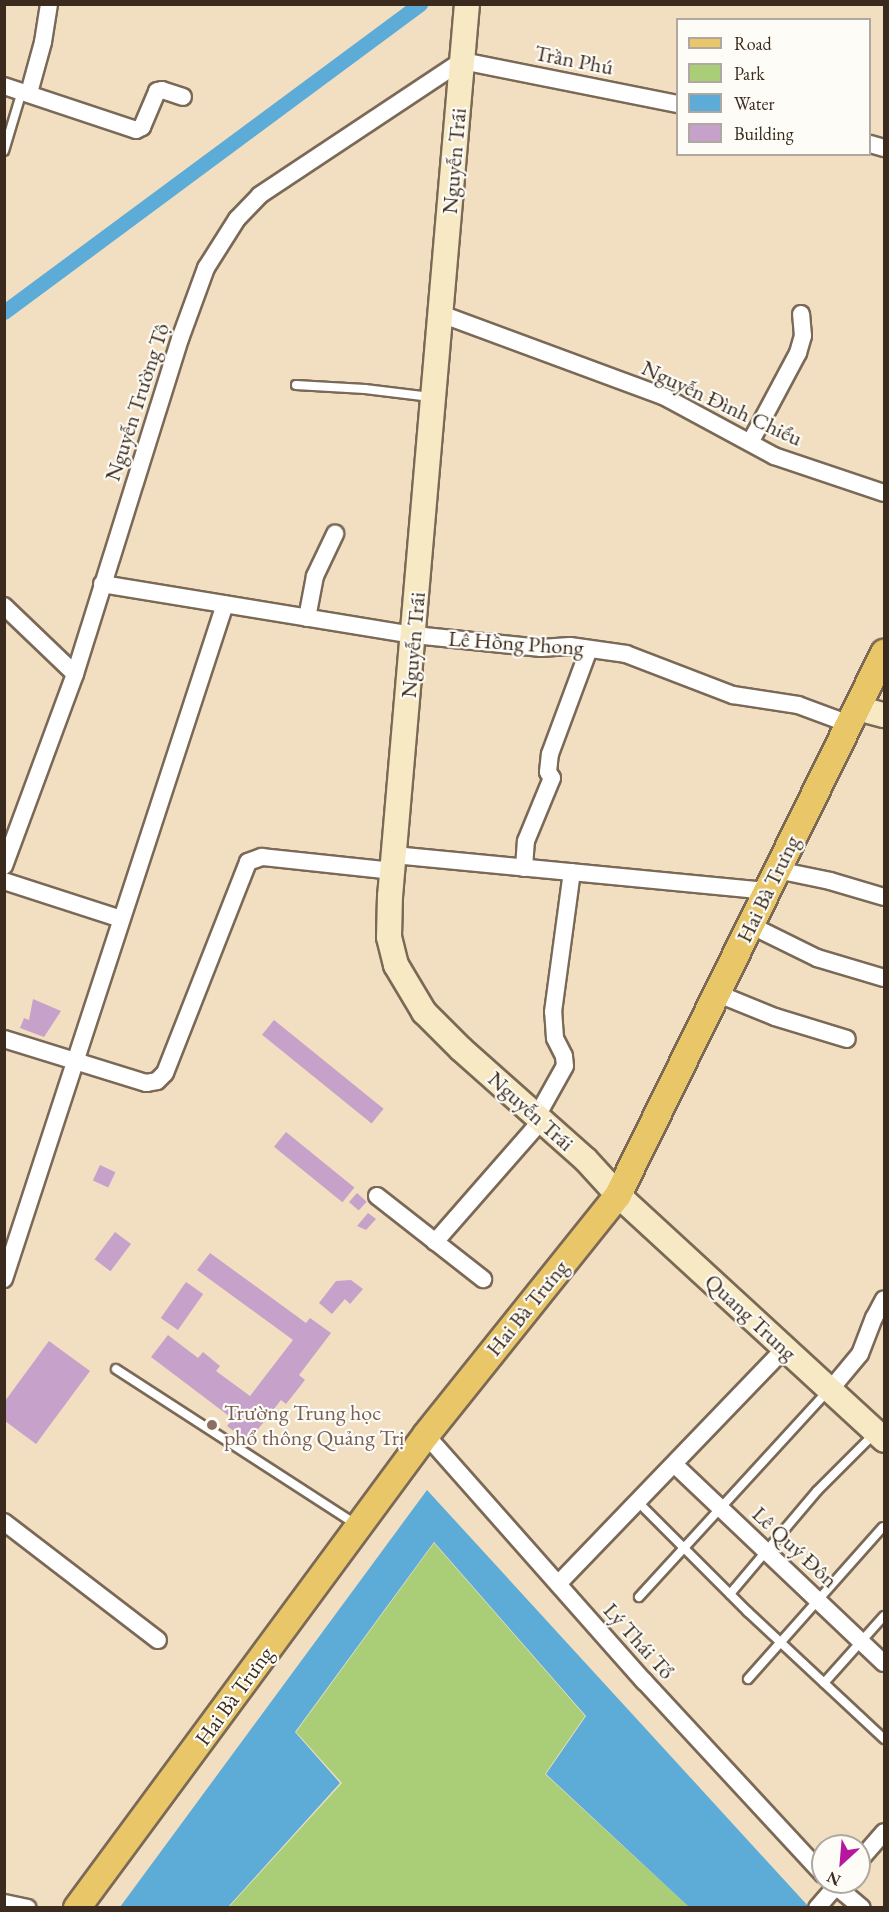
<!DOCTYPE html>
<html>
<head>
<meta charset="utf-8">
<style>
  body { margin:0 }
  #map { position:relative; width:889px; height:1912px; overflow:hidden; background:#f2dfc1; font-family:"EB Garamond",serif }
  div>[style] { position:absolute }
  .green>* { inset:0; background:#aace77 }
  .water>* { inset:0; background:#5dacd7 }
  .canal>* { height:15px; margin:-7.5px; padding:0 7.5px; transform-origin:7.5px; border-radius:7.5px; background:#5dacd7 }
  .building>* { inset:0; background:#c6a1ca; transform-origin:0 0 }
  .roads { filter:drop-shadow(2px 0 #7b6957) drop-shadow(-2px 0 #7b6957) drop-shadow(0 2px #7b6957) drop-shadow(0 -2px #7b6957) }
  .lane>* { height:8px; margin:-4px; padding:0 4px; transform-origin:4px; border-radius:4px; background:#fff }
  .street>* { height:16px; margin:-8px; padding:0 8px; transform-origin:8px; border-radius:8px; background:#fff }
  .secondary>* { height:24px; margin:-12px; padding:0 12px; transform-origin:12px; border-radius:12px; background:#f6e9c3 }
  .primary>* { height:26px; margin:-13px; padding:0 13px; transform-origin:13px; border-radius:13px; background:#e9c769 }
  .dots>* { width:16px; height:16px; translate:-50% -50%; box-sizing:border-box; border:3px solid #fdfcf7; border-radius:50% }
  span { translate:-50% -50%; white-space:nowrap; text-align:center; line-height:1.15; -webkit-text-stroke:4.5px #fdfcf7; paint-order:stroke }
  .street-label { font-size:22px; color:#3b2a1e }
  .education-label { font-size:22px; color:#785e54 }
  .left { translate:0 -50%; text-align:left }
  .frame { position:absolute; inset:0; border:6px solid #3b2a1e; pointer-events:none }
  .legend { position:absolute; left:676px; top:18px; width:195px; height:138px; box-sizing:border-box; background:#fdfcf7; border:2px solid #afa8a0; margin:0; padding:8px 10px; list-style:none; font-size:18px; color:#3b2a1e }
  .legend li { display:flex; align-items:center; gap:12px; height:30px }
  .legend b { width:30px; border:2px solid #afa8a0 }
  .north { position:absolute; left:811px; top:1834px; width:60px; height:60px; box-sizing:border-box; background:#fdfcf7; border:2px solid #afa8a0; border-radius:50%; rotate:206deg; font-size:16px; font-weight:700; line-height:24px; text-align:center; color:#3b2a1e }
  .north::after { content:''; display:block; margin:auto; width:21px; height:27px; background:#b5179e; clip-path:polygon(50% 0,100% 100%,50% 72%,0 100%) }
</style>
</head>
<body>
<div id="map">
  <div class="green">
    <i style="clip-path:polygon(434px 1543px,585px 1716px,545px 1774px,689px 1907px,229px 1907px,342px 1783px,296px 1732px)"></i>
  </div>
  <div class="water">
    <i style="clip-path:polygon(427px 1490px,809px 1907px,689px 1907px,546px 1774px,586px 1716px,434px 1542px,295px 1732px,340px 1783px,228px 1907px,120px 1907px)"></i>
  </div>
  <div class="canal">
    <i style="left:4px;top:312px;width:518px;rotate:-36.52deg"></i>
  </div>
  <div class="building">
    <i style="clip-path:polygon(33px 999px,61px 1011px,44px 1037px,20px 1028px,24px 1018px,29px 1020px)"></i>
    <i style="left:274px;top:1020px;width:141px;height:19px;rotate:39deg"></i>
    <i style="left:286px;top:1132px;width:88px;height:19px;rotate:39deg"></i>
    <i style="left:100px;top:1165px;width:17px;height:17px;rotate:25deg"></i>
    <i style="left:357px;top:1193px;width:13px;height:12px;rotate:42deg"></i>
    <i style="clip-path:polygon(368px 1213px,376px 1219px,366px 1230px,357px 1226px)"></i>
    <i style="left:115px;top:1232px;width:20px;height:34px;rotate:37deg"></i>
    <i style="clip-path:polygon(210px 1253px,306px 1323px,310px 1318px,331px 1333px,299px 1375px,305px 1380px,286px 1404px,281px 1400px,248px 1442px,227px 1426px,233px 1419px,151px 1357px,168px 1335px,198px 1358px,203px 1352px,220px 1366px,216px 1371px,250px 1396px,293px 1340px,197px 1270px)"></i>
    <i style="clip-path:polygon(351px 1280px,363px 1289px,350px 1304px,345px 1299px,332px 1314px,319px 1303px,336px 1281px)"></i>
    <i style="left:186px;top:1282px;width:21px;height:44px;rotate:35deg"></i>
    <i style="clip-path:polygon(49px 1341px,90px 1371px,36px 1444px,5px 1421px,5px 1401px)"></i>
  </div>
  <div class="roads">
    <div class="lane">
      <i style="left:4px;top:151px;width:63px;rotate:-73.3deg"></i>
      <i style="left:296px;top:385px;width:69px;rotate:3.3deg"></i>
      <i style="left:365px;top:389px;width:66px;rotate:6.9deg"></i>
      <i style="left:116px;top:1369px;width:286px;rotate:32.9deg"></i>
      <i style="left:638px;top:1502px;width:156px;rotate:45deg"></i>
      <i style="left:748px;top:1612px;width:186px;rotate:43deg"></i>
      <i style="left:730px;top:1594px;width:135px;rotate:-49.8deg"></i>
      <i style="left:817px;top:1491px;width:81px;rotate:-45deg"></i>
      <i style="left:639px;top:1597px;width:278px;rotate:-47.5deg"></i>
      <i style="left:748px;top:1679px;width:203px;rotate:-48.4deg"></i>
      <i style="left:824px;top:1683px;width:90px;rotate:-48.2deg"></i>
    </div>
    <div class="street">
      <i style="left:4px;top:86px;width:139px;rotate:18.4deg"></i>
      <i style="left:136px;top:130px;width:7px;rotate:-27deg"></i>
      <i style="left:142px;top:127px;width:39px;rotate:-67deg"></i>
      <i style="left:157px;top:91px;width:5px;rotate:-11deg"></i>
      <i style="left:162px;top:90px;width:22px;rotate:18deg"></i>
      <i style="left:29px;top:93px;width:53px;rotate:-74.6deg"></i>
      <i style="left:43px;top:42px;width:38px;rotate:-81deg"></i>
      <i style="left:870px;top:144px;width:15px;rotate:16deg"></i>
      <i style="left:441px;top:314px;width:239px;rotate:20.3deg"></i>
      <i style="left:665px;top:397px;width:124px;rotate:28.4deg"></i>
      <i style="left:774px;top:456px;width:116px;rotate:18.6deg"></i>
      <i style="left:751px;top:441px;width:100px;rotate:-61.9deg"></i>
      <i style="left:798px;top:353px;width:18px;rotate:-74deg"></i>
      <i style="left:803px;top:336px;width:22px;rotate:-95deg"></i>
      <i style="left:102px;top:584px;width:316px;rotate:9.3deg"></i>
      <i style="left:414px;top:635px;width:128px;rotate:5.8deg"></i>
      <i style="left:541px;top:648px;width:29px;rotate:-4deg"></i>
      <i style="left:570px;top:646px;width:57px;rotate:8.1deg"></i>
      <i style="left:626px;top:654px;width:115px;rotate:21deg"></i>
      <i style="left:733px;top:695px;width:66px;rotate:8.7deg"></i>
      <i style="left:798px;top:705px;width:54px;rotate:20.4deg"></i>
      <i style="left:4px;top:606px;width:98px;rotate:43.8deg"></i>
      <i style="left:307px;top:618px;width:43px;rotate:-79.2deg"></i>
      <i style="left:315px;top:576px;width:47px;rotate:-64.5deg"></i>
      <i style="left:394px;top:855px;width:374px;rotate:5.5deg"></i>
      <i style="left:4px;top:866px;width:205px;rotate:-69.7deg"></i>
      <i style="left:75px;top:674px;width:351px;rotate:-72.6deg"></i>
      <i style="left:180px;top:339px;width:76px;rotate:-69.9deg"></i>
      <i style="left:206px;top:268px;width:58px;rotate:-57.7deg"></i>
      <i style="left:237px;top:219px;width:33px;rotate:-46deg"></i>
      <i style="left:260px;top:195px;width:242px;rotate:-33.6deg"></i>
      <i style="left:462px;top:61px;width:220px;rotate:11.3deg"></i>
      <i style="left:524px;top:868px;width:27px;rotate:-86deg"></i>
      <i style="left:526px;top:841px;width:68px;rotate:-67.6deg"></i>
      <i style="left:552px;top:778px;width:7px;rotate:-124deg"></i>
      <i style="left:548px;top:772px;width:18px;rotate:-84deg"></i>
      <i style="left:550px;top:754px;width:112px;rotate:-69.6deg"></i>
      <i style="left:777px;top:870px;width:54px;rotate:11.7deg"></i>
      <i style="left:830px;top:881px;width:56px;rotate:16.5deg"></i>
      <i style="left:4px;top:881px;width:123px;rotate:18deg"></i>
      <i style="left:750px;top:925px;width:75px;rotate:26.2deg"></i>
      <i style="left:817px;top:958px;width:70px;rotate:16.6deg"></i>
      <i style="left:716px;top:993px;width:64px;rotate:22.1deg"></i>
      <i style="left:775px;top:1017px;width:75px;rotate:17deg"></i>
      <i style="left:4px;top:1039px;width:149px;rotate:17.2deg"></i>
      <i style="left:146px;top:1083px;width:11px;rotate:-10deg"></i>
      <i style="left:157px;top:1081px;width:11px;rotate:-45deg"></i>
      <i style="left:165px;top:1073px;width:227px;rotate:-68.5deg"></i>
      <i style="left:248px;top:862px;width:15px;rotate:-20deg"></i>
      <i style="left:262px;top:857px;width:131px;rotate:6.1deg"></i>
      <i style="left:537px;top:1116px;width:57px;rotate:-60.8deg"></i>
      <i style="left:565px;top:1066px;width:10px;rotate:-96deg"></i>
      <i style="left:564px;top:1056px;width:20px;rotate:-117deg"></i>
      <i style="left:555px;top:1038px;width:26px;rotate:-94deg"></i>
      <i style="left:553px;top:1012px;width:141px;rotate:-82.3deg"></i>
      <i style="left:377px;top:1196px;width:135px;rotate:38.1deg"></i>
      <i style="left:435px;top:1242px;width:161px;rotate:-48.8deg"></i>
      <i style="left:4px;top:1279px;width:710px;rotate:-71.87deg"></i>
      <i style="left:830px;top:1390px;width:47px;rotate:-50.2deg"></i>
      <i style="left:860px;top:1354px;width:39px;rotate:-69deg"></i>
      <i style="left:874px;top:1318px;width:21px;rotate:-62deg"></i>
      <i style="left:426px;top:1435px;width:329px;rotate:48.5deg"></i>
      <i style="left:644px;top:1681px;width:263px;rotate:47.2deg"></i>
      <i style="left:674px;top:1464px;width:289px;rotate:43.5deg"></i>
      <i style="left:4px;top:1522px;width:194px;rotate:37.5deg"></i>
      <i style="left:558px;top:1584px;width:327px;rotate:-46.1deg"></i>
      <i style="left:859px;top:1861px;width:38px;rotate:-49deg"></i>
      <i style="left:831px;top:1882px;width:40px;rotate:40deg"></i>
      <i style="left:4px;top:1903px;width:24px;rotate:12deg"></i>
      <i style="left:817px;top:1908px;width:35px;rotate:-49deg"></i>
    </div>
    <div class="secondary">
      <i style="left:467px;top:4px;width:895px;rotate:94.93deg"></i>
      <i style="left:390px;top:896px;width:41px;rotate:91.4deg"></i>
      <i style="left:389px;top:937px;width:29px;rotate:76deg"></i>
      <i style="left:396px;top:965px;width:55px;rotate:59.2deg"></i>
      <i style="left:424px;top:1012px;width:52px;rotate:45deg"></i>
      <i style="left:461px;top:1049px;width:167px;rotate:41.6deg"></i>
      <i style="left:586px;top:1160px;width:47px;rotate:47.6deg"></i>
      <i style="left:618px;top:1195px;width:362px;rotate:42.6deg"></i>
      <i style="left:857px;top:708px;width:28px;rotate:15deg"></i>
    </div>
    <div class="primary">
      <i style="left:77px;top:1908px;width:588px;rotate:-53.58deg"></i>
      <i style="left:426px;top:1435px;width:307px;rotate:-51.3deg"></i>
      <i style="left:618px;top:1195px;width:604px;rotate:-63.86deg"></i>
    </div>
  </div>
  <div class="dots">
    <i style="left:212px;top:1425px;background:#8d6e63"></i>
  </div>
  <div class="street-label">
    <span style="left:574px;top:60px;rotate:11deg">Trần Phú</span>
    <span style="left:454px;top:161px;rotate:-85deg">Nguyễn Trãi</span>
    <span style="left:137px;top:402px;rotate:-72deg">Nguyễn Trường Tộ</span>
    <span style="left:722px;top:403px;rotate:25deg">Nguyễn Đình Chiểu</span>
    <span style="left:516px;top:643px;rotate:4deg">Lê Hồng Phong</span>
    <span style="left:413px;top:645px;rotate:-85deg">Nguyễn Trãi</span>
    <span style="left:768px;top:889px;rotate:-64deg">Hai Bà Trưng</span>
    <span style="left:531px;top:1111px;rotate:42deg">Nguyễn Trãi</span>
    <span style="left:527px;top:1308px;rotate:-51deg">Hai Bà Trưng</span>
    <span style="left:751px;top:1317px;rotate:43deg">Quang Trung</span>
    <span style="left:795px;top:1547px;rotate:43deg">Lê Quý Đôn</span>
    <span style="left:639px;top:1641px;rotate:48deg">Lý Thái Tổ</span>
    <span style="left:234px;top:1696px;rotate:-54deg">Hai Bà Trưng</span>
  </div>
  <div class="education-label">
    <span class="left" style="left:224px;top:1425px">Trường Trung học<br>phổ thông Quảng Trị</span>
  </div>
  <div class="frame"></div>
  <ul class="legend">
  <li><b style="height:8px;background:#e9c769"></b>Road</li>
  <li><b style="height:16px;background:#aace77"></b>Park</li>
  <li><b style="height:16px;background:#5dacd7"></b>Water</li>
  <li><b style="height:16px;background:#c6a1ca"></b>Building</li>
  </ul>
  <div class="north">N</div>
</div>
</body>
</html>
